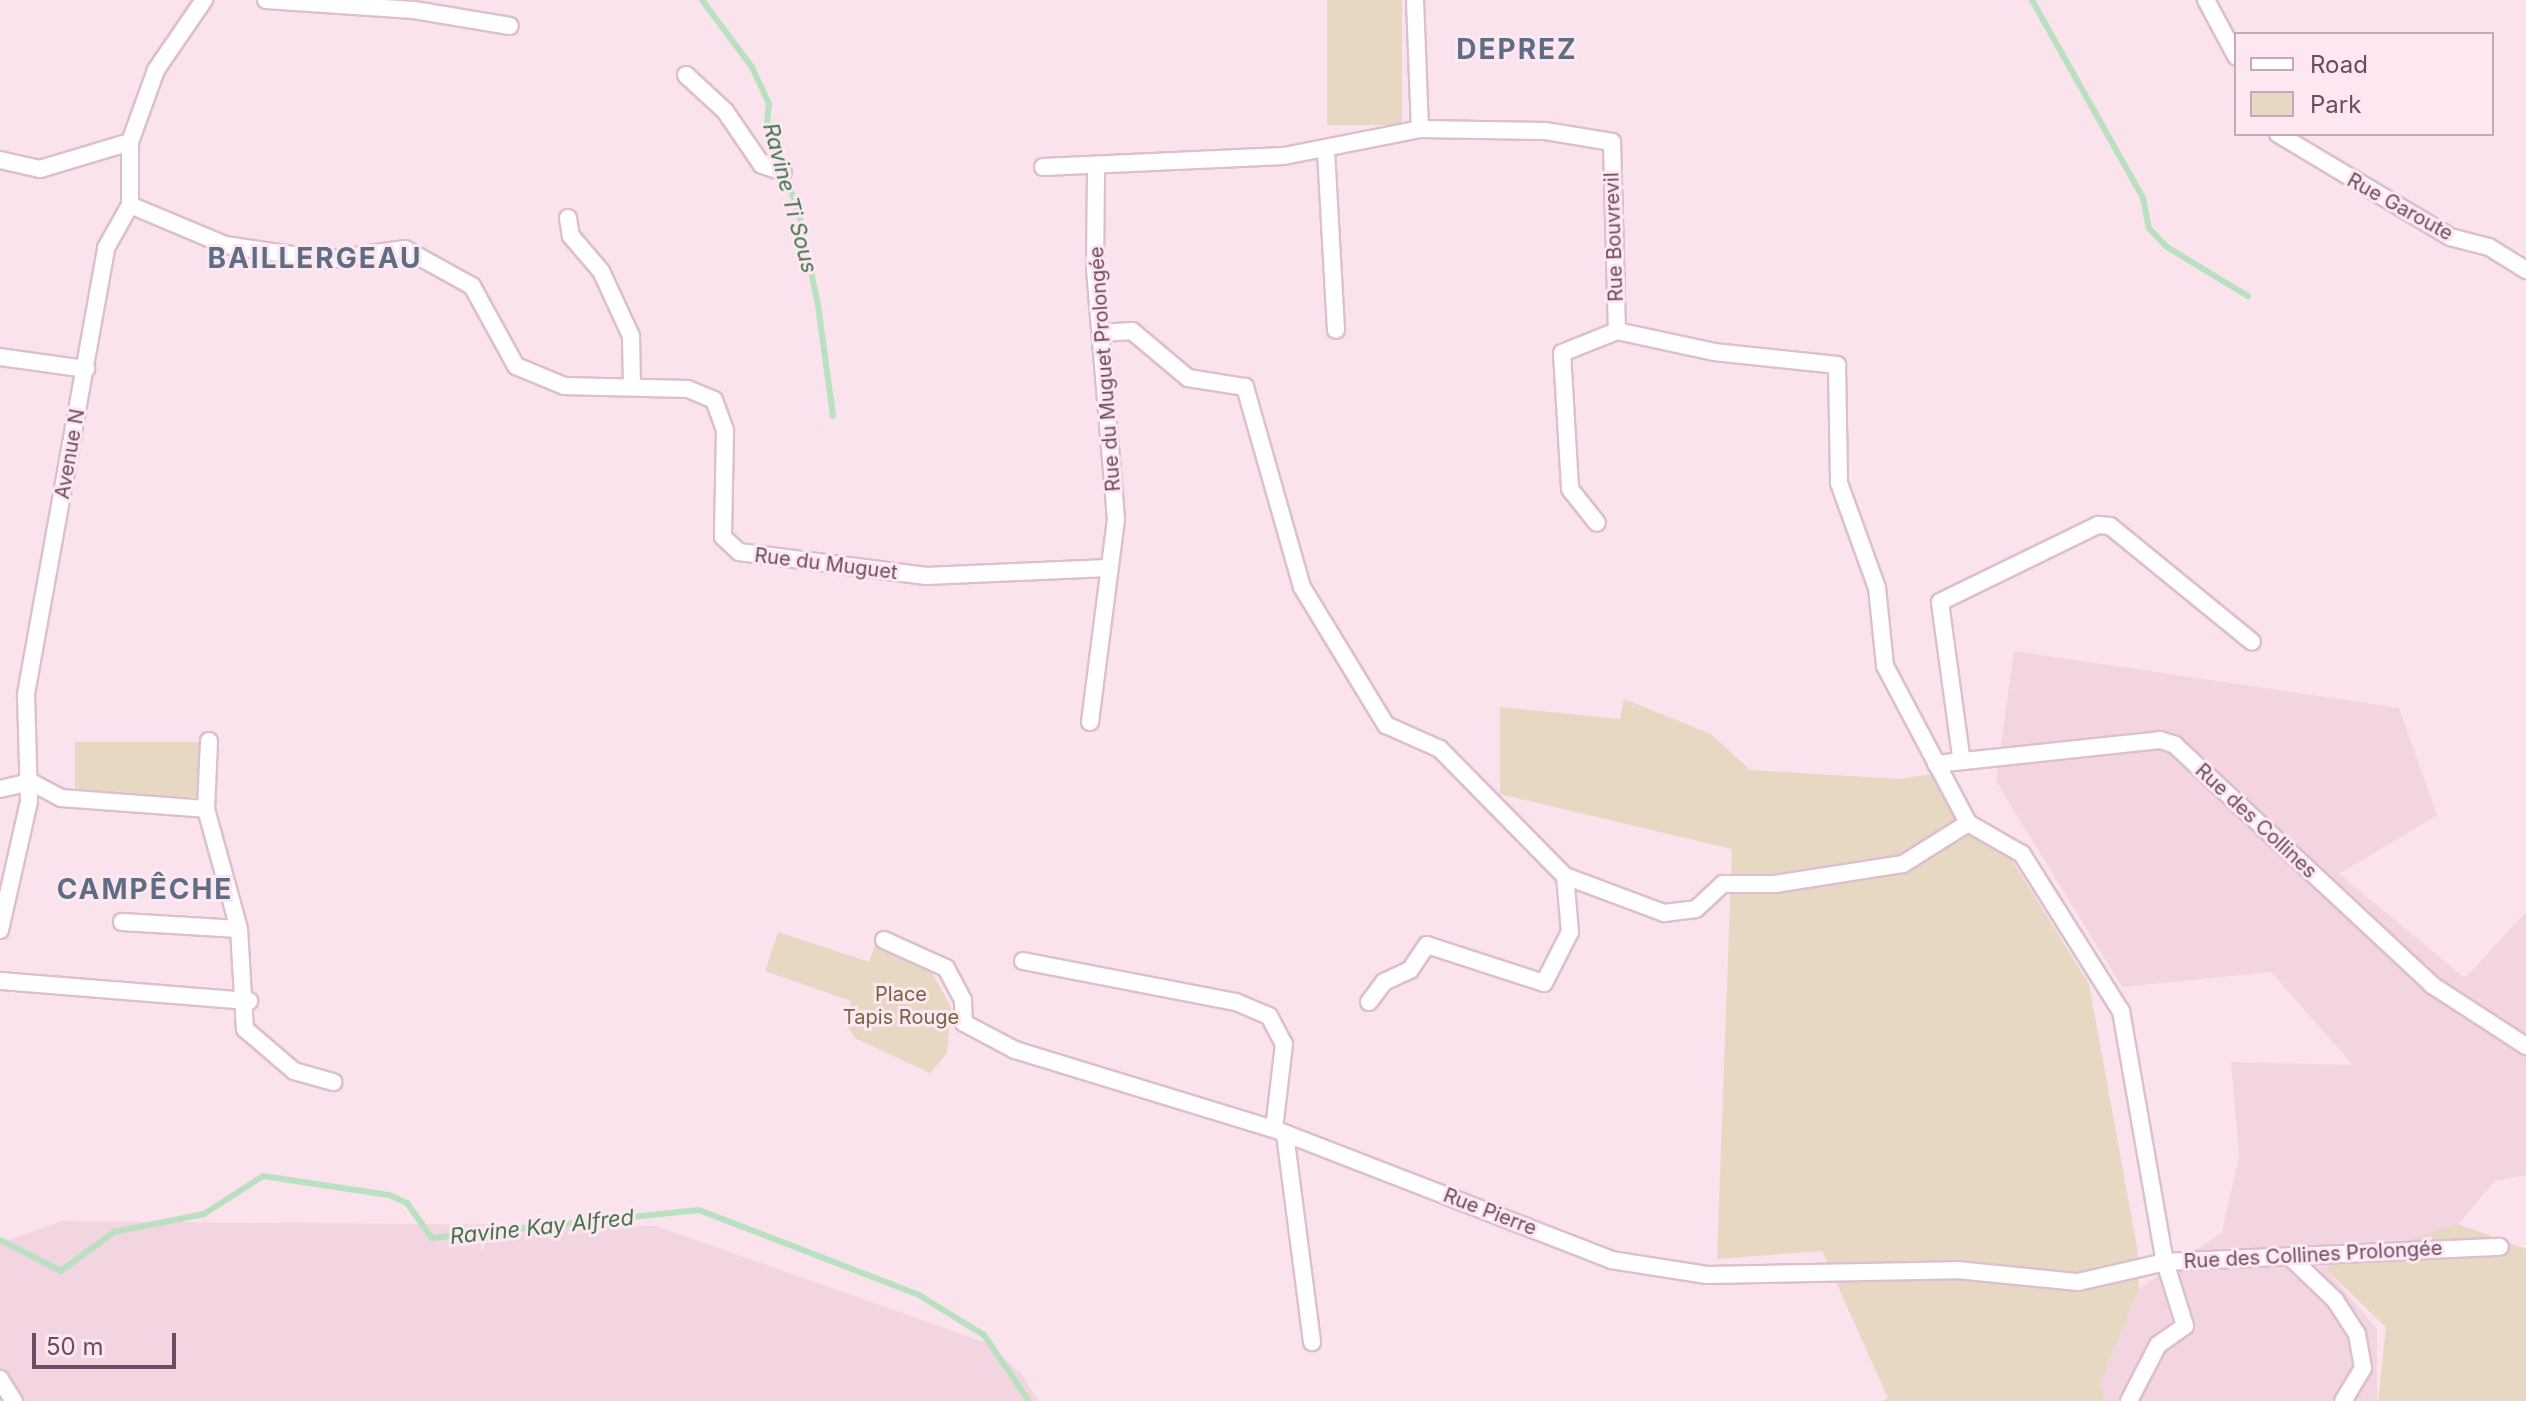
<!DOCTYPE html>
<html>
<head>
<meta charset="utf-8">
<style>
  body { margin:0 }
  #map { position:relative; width:2526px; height:1401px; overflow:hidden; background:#fae3ec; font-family:Inter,sans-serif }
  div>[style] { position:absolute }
  .residential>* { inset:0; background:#f3d5e2 }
  .green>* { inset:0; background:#e6d8c3; transform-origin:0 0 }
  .stream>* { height:6px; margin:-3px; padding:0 3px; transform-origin:3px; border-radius:3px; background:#b9e1bf }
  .roads { filter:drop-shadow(2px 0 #ddbfcf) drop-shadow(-2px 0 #ddbfcf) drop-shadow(0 2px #ddbfcf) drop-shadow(0 -2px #ddbfcf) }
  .street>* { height:16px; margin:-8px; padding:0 8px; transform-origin:8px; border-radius:8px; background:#fff }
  span { translate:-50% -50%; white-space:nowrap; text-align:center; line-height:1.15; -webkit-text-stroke:6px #fde8f1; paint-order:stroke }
  .street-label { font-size:20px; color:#6f4b63 }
  .park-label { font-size:20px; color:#746644 }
  .water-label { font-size:22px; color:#417449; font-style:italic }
  .district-label { font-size:28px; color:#5e6c85; font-weight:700; letter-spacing:2px }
  .legend { position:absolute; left:2234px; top:32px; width:260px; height:104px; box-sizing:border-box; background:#fde8f1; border:2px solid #c4a9b8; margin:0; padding:10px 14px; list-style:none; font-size:24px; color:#6f4b63 }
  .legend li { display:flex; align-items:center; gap:16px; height:40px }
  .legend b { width:40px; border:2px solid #c4a9b8 }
  .scale { position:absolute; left:32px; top:1333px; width:144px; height:36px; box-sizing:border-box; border:4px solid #6f4b63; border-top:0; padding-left:10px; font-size:24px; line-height:28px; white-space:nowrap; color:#6f4b63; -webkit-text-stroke:6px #fde8f1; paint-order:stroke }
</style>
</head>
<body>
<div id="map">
  <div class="residential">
    <i style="clip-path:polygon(2014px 651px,2399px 708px,2437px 815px,2339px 874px,2465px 978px,2526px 912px,2526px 1175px,2495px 1181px,2458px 1224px,2325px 1268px,2377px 1329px,2377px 1401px,2105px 1401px,2100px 1383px,2139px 1289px,2222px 1232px,2239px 1157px,2231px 1062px,2353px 1065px,2271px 972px,2122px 987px,1996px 781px)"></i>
    <i style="clip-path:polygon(62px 1221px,656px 1226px,984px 1342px,1021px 1373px,1038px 1401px,0 1401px,0 1243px)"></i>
  </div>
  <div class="green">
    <i style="left:1327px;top:0;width:75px;height:125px"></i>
    <i style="clip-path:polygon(1624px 699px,1711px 734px,1750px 770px,1900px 779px,1937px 773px,1958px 822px,2010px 857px,2089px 984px,2137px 1247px,2139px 1289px,2100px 1383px,2105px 1401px,1882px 1401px,1888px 1398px,1822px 1251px,1717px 1259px,1732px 849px,1500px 794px,1500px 707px,1620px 719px)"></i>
    <i style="left:75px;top:742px;width:125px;height:55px"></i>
    <i style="clip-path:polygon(778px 932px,869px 962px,875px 945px,926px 962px,951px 1007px,947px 1053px,930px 1073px,855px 1038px,846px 1024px,851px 1001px,765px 971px)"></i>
    <i style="clip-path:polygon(2458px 1224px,2526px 1249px,2526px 1401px,2378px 1401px,2386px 1327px,2324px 1268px)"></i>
  </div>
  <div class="stream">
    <i style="left:702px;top:0;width:84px;rotate:53.3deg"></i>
    <i style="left:752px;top:67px;width:41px;rotate:65.3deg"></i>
    <i style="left:769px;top:104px;width:18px;rotate:96deg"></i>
    <i style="left:767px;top:122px;width:97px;rotate:70.8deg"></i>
    <i style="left:799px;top:214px;width:93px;rotate:78.2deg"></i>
    <i style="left:818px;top:305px;width:112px;rotate:82.3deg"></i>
    <i style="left:2032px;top:0;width:227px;rotate:60.7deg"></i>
    <i style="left:2143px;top:198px;width:31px;rotate:79deg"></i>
    <i style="left:2149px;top:228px;width:26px;rotate:47deg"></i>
    <i style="left:2167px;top:247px;width:95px;rotate:31.2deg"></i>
    <i style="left:0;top:1240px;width:68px;rotate:26.9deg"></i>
    <i style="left:61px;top:1271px;width:66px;rotate:-36.3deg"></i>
    <i style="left:114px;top:1232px;width:92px;rotate:-11.3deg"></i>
    <i style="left:204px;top:1214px;width:70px;rotate:-32.8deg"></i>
    <i style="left:263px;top:1176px;width:127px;rotate:8.6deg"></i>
    <i style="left:389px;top:1195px;width:20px;rotate:24deg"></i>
    <i style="left:407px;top:1203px;width:43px;rotate:54.5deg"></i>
    <i style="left:432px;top:1238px;width:268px;rotate:-6deg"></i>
    <i style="left:699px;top:1210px;width:236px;rotate:21.1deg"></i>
    <i style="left:919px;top:1295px;width:76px;rotate:31.6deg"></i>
    <i style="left:984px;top:1335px;width:80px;rotate:55.7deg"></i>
  </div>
  <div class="roads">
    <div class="street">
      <i style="left:266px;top:0;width:148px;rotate:3.9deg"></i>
      <i style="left:414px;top:10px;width:97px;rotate:9.5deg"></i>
      <i style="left:1415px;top:0;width:129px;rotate:87.8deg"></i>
      <i style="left:2206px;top:0;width:64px;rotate:61.8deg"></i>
      <i style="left:686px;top:75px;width:53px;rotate:42.7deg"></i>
      <i style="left:725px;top:111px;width:65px;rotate:55.6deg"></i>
      <i style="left:762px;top:165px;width:22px;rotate:18deg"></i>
      <i style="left:2278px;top:134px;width:200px;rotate:30.9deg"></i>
      <i style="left:2450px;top:237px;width:40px;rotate:14.4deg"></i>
      <i style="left:2489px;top:247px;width:44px;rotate:31.9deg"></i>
      <i style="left:1326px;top:151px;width:179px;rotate:86.8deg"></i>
      <i style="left:0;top:160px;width:41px;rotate:12.7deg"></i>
      <i style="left:40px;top:169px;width:94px;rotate:-16.7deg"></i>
      <i style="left:1043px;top:167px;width:241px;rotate:-2.6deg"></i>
      <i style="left:1284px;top:156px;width:139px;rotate:-11.2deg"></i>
      <i style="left:1420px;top:129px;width:125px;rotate:0.9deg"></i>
      <i style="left:1545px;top:131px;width:68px;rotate:9.3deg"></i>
      <i style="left:1612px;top:142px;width:189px;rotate:88.5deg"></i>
      <i style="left:1617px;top:331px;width:59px;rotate:158.2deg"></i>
      <i style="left:1562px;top:353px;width:136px;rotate:86.6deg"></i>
      <i style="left:1570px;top:489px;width:43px;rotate:51.5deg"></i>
      <i style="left:130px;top:205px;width:103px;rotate:22.8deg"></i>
      <i style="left:225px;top:245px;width:102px;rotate:8.4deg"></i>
      <i style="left:326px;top:260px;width:80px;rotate:-7.9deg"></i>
      <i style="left:405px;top:249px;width:77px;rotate:28.9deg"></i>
      <i style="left:472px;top:286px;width:91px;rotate:61.2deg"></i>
      <i style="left:516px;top:366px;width:52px;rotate:22.6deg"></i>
      <i style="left:564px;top:386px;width:124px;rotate:1.4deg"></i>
      <i style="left:688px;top:389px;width:28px;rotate:23deg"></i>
      <i style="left:714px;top:400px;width:33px;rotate:70deg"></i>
      <i style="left:725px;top:431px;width:106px;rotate:91.1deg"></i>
      <i style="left:723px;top:537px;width:22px;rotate:43deg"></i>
      <i style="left:739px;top:552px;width:189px;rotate:7.3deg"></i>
      <i style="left:926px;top:576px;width:182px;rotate:-2.5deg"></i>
      <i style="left:568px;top:218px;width:18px;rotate:81deg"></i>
      <i style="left:571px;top:236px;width:46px;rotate:49.4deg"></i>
      <i style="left:601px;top:271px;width:72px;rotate:65.2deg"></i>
      <i style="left:631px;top:336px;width:49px;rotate:88.8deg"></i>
      <i style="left:1617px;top:331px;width:99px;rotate:12.2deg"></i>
      <i style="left:1714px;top:352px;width:124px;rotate:6deg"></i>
      <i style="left:1837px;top:365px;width:118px;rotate:89deg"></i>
      <i style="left:1839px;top:483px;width:112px;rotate:70.1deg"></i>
      <i style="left:1877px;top:588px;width:78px;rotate:84.1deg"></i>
      <i style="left:1885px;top:666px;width:178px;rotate:62.1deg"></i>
      <i style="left:1968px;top:823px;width:62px;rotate:29.9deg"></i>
      <i style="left:2022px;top:854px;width:186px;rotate:57.8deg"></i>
      <i style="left:2121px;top:1011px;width:255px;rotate:80.1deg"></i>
      <i style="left:2165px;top:1262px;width:335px;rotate:-2.6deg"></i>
      <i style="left:1102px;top:333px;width:30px;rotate:-4deg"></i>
      <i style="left:1132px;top:331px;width:73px;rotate:40deg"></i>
      <i style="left:1188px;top:378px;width:58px;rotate:9deg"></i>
      <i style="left:1245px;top:387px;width:208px;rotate:74.1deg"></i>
      <i style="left:1302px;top:587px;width:162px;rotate:58.7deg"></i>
      <i style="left:1386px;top:725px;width:59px;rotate:24deg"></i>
      <i style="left:1440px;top:749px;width:178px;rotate:45.5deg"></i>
      <i style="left:1565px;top:876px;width:106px;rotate:20.5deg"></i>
      <i style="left:1664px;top:913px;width:32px;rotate:-7deg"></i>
      <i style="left:1696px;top:909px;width:37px;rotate:-43deg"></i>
      <i style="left:1723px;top:884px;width:52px"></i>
      <i style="left:1775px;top:884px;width:130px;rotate:-8.9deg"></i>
      <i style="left:1903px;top:864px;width:77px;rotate:-32.2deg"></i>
      <i style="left:0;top:357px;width:87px;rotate:7.9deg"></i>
      <i style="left:1090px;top:722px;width:205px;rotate:-82.7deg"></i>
      <i style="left:1116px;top:519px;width:252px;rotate:-94.8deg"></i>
      <i style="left:1095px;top:268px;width:101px;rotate:-89.4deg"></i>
      <i style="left:209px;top:741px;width:68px;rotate:92.5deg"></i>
      <i style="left:206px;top:809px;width:124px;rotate:74.6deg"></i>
      <i style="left:239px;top:929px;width:100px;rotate:86.6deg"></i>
      <i style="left:245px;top:1029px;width:65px;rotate:40.6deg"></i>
      <i style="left:294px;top:1071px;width:41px;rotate:15.8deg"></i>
      <i style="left:1961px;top:756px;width:155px;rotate:-97.8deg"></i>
      <i style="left:1940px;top:602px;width:176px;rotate:-26deg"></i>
      <i style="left:2098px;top:525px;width:12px;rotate:5deg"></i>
      <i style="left:2110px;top:526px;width:183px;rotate:39.2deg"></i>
      <i style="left:1936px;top:764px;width:225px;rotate:-6.1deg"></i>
      <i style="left:2160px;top:740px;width:16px;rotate:18deg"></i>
      <i style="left:2175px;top:745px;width:352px;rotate:43deg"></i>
      <i style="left:2432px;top:985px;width:112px;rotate:33deg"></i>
      <i style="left:0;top:789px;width:32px;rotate:-13deg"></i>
      <i style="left:31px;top:782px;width:34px;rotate:28deg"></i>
      <i style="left:61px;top:798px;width:145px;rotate:4.3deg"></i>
      <i style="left:122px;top:922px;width:117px;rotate:3.4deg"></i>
      <i style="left:0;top:930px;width:132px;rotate:-77.3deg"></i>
      <i style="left:29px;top:801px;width:107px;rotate:-91.6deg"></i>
      <i style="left:26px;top:694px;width:453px;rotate:-79.8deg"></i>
      <i style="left:106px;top:248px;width:49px;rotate:-60.8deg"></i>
      <i style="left:130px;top:205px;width:63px;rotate:-90deg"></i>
      <i style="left:130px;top:142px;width:77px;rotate:-70.1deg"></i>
      <i style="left:156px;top:70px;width:85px;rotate:-55.6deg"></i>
      <i style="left:884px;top:940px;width:68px;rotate:24.3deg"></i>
      <i style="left:946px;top:968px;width:36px;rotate:62deg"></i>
      <i style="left:963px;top:1000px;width:23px;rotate:88deg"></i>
      <i style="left:964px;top:1023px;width:58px;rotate:27.9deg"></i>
      <i style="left:1015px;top:1050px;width:271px;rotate:17deg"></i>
      <i style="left:1274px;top:1129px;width:362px;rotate:21.2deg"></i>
      <i style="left:1611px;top:1260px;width:97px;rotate:8.9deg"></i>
      <i style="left:1707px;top:1275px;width:250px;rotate:-1.1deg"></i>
      <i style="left:1957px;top:1270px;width:122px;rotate:5.7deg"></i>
      <i style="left:2078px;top:1282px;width:89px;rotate:-12.9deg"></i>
      <i style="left:2165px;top:1262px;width:67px;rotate:72.6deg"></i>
      <i style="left:2185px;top:1326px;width:33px;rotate:145deg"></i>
      <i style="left:2158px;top:1345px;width:63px;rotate:117.4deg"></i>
      <i style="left:1023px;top:961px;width:217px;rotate:10.9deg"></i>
      <i style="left:1236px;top:1002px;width:36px;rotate:23deg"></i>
      <i style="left:1269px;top:1016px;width:32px;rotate:62deg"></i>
      <i style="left:1284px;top:1044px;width:86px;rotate:96.7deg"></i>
      <i style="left:0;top:981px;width:250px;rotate:4.6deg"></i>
      <i style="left:1369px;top:1002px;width:25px;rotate:-53deg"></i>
      <i style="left:1384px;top:982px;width:29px;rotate:-25deg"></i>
      <i style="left:1410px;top:970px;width:30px;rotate:-56deg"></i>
      <i style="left:1427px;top:945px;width:123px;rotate:18deg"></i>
      <i style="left:1544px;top:983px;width:57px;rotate:-63deg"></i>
      <i style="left:1570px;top:932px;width:56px;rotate:-95.1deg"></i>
      <i style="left:1285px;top:1134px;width:210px;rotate:82.6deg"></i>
      <i style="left:2289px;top:1256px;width:64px;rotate:43.7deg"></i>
      <i style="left:2335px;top:1300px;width:40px;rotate:57.1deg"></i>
      <i style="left:2357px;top:1334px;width:35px;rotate:80deg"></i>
      <i style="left:2363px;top:1368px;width:39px;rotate:121deg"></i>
      <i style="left:0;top:1379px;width:26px;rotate:58deg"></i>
    </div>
  </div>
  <div class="street-label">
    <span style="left:2400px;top:207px;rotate:29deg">Rue Garoute</span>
    <span style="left:1614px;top:237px;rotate:-92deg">Rue Bouvrevil</span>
    <span style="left:1105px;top:369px;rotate:-94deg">Rue du Muguet Prolongée</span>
    <span style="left:70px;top:454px;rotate:-80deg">Avenue N</span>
    <span style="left:826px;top:564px;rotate:7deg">Rue du Muguet</span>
    <span style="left:2256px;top:821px;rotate:43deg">Rue des Collines</span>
    <span style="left:1490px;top:1212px;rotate:21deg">Rue Pierre</span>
    <span style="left:2313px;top:1255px;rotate:-3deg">Rue des Collines Prolongée</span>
  </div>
  <div class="park-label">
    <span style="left:901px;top:1006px">Place<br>Tapis Rouge</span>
  </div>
  <div class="water-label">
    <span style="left:790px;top:198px;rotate:75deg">Ravine Ti Sous</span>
    <span style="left:542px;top:1227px;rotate:-6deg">Ravine Kay Alfred</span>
  </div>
  <div class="district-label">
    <span style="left:1517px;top:49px">DEPREZ</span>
    <span style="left:315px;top:258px">BAILLERGEAU</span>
    <span style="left:145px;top:889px">CAMPÊCHE</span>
  </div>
  <ul class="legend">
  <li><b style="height:10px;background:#fff"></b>Road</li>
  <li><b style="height:22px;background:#e6d8c3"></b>Park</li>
  </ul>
  <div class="scale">50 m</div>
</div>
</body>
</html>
